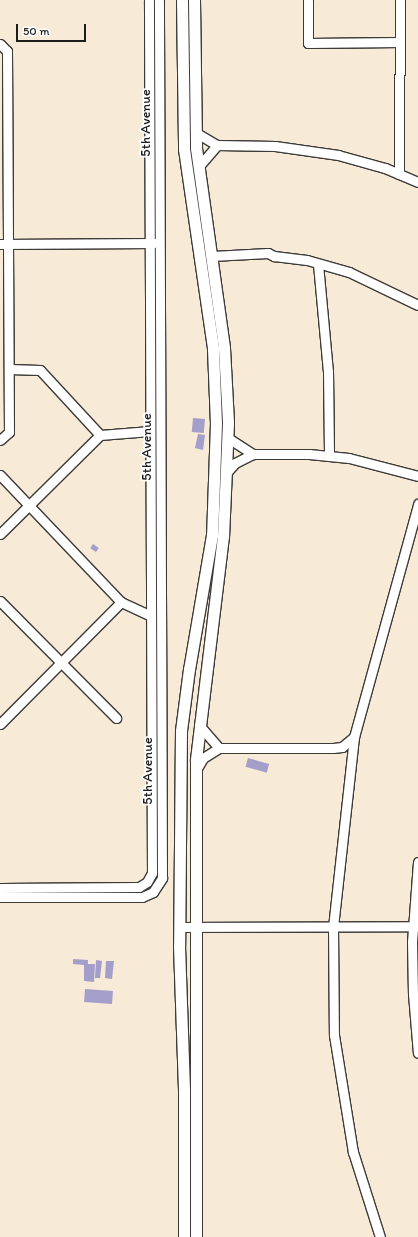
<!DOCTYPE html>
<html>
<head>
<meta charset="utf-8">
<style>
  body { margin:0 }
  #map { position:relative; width:418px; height:1237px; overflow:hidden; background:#f7ead7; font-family:Itim,sans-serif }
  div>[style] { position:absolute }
  .building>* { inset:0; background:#a49eca; transform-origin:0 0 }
  .roads { filter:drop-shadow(1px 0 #3d3b38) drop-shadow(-1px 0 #3d3b38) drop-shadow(0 1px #3d3b38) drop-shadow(0 -1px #3d3b38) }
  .minor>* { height:9px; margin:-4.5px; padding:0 4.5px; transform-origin:4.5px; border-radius:4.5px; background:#fff }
  .major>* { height:11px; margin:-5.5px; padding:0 5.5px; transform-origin:5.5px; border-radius:5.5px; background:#fff }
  span { translate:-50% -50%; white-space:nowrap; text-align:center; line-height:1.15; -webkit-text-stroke:3.5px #fff; paint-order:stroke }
  .street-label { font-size:14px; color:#1c1c1c }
  .scale { position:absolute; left:16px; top:24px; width:70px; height:18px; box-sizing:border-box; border:2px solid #1c1c1c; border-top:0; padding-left:5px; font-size:12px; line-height:14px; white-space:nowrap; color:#1c1c1c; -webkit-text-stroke:3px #fff; paint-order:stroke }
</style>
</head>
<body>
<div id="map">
  <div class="building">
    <i style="left:193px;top:418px;width:12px;height:14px;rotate:5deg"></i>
    <i style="clip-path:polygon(198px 434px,205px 435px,203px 450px,195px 448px)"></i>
    <i style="left:93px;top:544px;width:7px;height:5px;rotate:34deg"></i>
    <i style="left:248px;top:758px;width:22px;height:9px;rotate:16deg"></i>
    <i style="clip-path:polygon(73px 959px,88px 960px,88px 964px,95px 964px,94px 982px,84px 981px,84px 965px,73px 964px)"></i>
    <i style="clip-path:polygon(96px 960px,102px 961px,100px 978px,95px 978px)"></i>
    <i style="clip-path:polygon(106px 961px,114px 961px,112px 979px,105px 978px)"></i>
    <i style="left:85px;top:989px;width:28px;height:13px;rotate:4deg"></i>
  </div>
  <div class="roads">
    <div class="minor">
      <i style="left:308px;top:0;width:43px;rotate:90deg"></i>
      <i style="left:308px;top:43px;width:92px;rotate:-0.6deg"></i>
      <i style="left:0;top:44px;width:10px;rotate:45deg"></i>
      <i style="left:7px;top:51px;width:381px;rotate:89.7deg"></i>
      <i style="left:9px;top:432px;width:12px;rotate:138deg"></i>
      <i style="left:195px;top:132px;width:26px;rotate:31deg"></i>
      <i style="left:217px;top:145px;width:58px;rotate:1deg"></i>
      <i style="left:275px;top:146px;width:64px;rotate:8.1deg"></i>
      <i style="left:338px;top:155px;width:49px;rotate:15.5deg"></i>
      <i style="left:385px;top:168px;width:36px;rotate:23deg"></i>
      <i style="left:199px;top:166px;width:28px;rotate:-49deg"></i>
      <i style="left:399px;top:174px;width:174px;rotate:-89.7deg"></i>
      <i style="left:0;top:244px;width:154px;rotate:-0.4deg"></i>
      <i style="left:212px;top:256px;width:56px;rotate:-3.1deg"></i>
      <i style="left:268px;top:253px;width:7px;rotate:27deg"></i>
      <i style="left:274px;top:256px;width:33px;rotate:7deg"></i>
      <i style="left:307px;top:260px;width:44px;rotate:15.9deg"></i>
      <i style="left:349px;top:272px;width:76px;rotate:25.6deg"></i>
      <i style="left:318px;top:264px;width:107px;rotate:84.7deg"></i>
      <i style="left:328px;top:371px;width:85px;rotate:89.3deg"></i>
      <i style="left:9px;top:369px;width:31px;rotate:2deg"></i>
      <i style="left:40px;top:370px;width:88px;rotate:47.3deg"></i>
      <i style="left:228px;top:438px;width:30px;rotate:33deg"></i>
      <i style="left:227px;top:472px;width:12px;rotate:-48deg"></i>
      <i style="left:235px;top:463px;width:20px;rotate:-27deg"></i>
      <i style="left:253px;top:454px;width:56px"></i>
      <i style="left:309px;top:454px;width:40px;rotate:5.7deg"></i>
      <i style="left:349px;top:458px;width:71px;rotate:14.6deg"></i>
      <i style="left:0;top:475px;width:175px;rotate:46.4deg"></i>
      <i style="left:0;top:534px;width:141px;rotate:-44.7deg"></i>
      <i style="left:100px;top:435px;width:50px;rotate:-4.6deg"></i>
      <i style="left:0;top:601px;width:165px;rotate:45.2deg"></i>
      <i style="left:0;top:724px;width:172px;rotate:-45.2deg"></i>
      <i style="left:121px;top:602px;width:33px;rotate:25deg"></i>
      <i style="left:199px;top:725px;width:30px;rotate:49deg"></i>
      <i style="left:354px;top:737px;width:191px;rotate:96.3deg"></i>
      <i style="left:333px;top:927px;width:108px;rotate:89.5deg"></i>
      <i style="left:334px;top:1035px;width:119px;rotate:80.8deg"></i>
      <i style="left:353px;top:1152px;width:89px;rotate:72.4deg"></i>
      <i style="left:196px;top:770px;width:14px;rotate:-60deg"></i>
      <i style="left:203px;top:758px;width:19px;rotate:-32deg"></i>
      <i style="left:219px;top:748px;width:114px"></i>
      <i style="left:333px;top:748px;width:9px;rotate:-6deg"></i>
      <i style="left:342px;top:747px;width:16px;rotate:-40deg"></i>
      <i style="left:354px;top:737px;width:242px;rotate:-74.6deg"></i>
      <i style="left:418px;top:862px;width:80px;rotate:94.3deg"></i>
      <i style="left:412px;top:942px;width:52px;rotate:88.9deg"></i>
      <i style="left:413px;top:994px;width:59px;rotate:85.2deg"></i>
      <i style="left:0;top:888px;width:139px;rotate:-0.4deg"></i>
      <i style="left:139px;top:887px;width:9px;rotate:-32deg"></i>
      <i style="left:147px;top:882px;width:10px;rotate:-61deg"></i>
      <i style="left:152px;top:873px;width:873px;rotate:-90.2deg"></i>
      <i style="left:0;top:897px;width:142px"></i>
      <i style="left:142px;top:897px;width:12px;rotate:-24deg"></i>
      <i style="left:153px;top:892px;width:17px;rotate:-57deg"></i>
      <i style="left:162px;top:878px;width:878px;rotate:-90.2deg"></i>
      <i style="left:180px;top:927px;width:238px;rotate:-0.2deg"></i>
    </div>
    <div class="major">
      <i style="left:182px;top:0;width:149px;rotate:89.2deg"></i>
      <i style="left:184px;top:149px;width:202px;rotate:81.7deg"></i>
      <i style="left:213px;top:349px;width:74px;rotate:87.7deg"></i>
      <i style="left:216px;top:423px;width:112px;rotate:92deg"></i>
      <i style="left:212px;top:535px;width:136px;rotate:99.7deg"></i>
      <i style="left:189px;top:669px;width:63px;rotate:97.4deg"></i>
      <i style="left:181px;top:731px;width:215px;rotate:90.5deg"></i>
      <i style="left:179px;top:946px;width:143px;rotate:88deg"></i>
      <i style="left:184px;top:1089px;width:148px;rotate:90deg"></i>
      <i style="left:194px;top:0;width:148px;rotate:89.2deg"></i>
      <i style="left:196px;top:148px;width:202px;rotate:82deg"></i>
      <i style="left:224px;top:348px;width:75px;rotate:86.9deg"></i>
      <i style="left:228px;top:423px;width:113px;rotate:92.5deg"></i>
      <i style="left:223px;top:536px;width:226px;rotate:96.9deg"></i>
      <i style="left:196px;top:760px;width:477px;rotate:90deg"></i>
    </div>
  </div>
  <div class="street-label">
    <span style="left:146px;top:123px;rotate:-90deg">5th Avenue</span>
    <span style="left:147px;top:447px;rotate:-90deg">5th Avenue</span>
    <span style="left:148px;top:771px;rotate:-90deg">5th Avenue</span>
  </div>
  <div class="scale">50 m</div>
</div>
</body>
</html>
